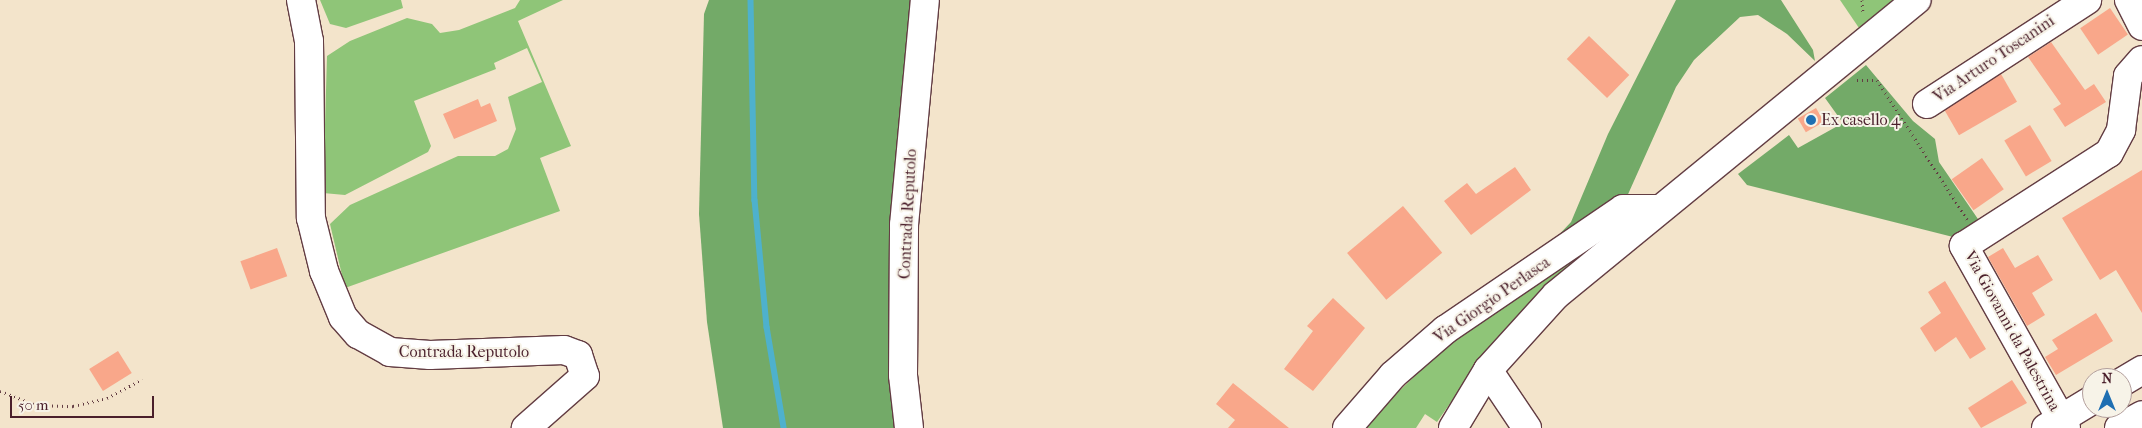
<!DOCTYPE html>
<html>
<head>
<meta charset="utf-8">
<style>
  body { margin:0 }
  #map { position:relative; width:2142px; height:428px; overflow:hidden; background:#f3e4cb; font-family:"IM FELL French Canon",serif }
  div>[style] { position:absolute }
  .green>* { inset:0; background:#8fc578 }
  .forest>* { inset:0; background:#73aa68 }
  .stream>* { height:5.5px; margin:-2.75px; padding:0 2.75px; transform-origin:2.75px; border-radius:2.75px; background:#4eb1cd }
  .building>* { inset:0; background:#f9a78a; transform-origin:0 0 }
  .path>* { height:3px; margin-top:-1.5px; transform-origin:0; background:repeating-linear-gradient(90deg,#633d43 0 1px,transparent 0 5px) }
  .roads { filter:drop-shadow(1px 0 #633d43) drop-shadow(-1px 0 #633d43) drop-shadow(0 1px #633d43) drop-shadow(0 -1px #633d43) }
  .minor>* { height:28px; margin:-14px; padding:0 14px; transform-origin:14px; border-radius:14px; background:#fff }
  .major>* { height:28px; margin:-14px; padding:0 14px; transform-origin:14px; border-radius:14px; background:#fff }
  .dots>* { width:14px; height:14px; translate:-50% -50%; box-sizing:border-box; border:2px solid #f7f3e8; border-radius:50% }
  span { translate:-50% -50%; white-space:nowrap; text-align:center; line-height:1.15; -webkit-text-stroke:4px #f7f3e8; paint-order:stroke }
  .street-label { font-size:16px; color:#4a1f2b }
  .poi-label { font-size:16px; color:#4a1f2b }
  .left { translate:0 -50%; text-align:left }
  .north { position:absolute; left:2082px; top:368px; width:50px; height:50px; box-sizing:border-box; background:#f7f3e8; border:1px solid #b29e9c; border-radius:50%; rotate:0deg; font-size:14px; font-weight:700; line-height:20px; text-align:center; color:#4a1f2b }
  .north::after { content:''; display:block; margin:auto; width:18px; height:22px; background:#1f6fb2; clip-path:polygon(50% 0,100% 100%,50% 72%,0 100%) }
  .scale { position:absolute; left:10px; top:396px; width:144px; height:22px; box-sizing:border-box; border:2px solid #4a1f2b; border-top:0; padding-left:6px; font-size:15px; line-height:18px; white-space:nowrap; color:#4a1f2b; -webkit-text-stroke:4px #f7f3e8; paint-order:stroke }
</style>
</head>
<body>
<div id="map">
  <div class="green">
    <i style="clip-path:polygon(320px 0,401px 0,403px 8px,346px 28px,330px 24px)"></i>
    <i style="clip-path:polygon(520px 0,563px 0,518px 21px,571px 146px,540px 158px,560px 211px,345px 288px,330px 224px,350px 205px,458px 156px,495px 156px,508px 149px,516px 129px,508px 97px,542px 82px,527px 48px,494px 63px,496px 69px,414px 101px,431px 146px,428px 152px,345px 195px,323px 193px,327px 56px,350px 41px,407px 18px,432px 24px,440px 33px,459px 30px,515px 8px)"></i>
    <i style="clip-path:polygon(1840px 0,1894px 0,1859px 28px)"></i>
    <i style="clip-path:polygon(1618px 226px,1470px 375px,1437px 422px,1425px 414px,1416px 428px,1361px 428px,1452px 340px)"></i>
  </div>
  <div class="forest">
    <i style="clip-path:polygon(709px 0,919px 0,903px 428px,723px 428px,707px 322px,699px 214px,704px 14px)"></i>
    <i style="clip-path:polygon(1676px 0,1781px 0,1813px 50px,1815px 61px,1787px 34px,1758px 15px,1740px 17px,1694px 60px,1676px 87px,1625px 201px,1553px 241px,1571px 222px,1608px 134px)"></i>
    <i style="clip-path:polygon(1866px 65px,1913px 121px,1935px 139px,1939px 162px,1980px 222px,1957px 238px,1747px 185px,1738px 174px,1789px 135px,1798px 148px,1843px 123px,1825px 98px)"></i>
  </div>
  <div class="stream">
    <i style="left:751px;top:0;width:200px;rotate:88.9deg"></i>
    <i style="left:755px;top:200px;width:128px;rotate:84.6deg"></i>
    <i style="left:767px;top:327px;width:102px;rotate:80.4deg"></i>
  </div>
  <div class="building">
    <i style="left:2110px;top:8px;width:32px;height:36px;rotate:56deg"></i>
    <i style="left:1589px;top:36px;width:56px;height:32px;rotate:44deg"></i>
    <i style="clip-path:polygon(2051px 42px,2085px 90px,2094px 84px,2106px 102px,2065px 127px,2053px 109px,2061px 104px,2028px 57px)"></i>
    <i style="left:2001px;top:74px;width:32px;height:67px;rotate:60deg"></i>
    <i style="clip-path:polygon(478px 99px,481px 107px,490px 103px,497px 121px,454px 139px,443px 114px)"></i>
    <i style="left:1816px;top:108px;width:16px;height:21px;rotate:60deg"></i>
    <i style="left:2030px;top:125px;width:42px;height:30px;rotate:59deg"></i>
    <i style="left:1982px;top:158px;width:38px;height:37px;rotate:55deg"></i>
    <i style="clip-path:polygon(1515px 167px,1531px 190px,1471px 235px,1444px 201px,1467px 183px,1476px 194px)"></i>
    <i style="clip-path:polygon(2142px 170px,2142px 313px,2116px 270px,2100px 280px,2062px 218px)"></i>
    <i style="left:1403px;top:206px;width:61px;height:73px;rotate:50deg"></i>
    <i style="left:277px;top:248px;width:30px;height:39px;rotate:70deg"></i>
    <i style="clip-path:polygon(2003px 248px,2015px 268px,2038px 255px,2053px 280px,2032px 293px,2045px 315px,2027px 326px,1988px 257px)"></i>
    <i style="clip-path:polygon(1945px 281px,1986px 349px,1970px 359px,1956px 337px,1935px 352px,1920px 328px,1941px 313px,1928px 292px)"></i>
    <i style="clip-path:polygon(1333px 298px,1365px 328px,1313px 391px,1284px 369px,1313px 331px,1307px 326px)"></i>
    <i style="clip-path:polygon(2096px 313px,2113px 341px,2056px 375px,2045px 357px,2058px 349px,2052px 340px)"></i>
    <i style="left:118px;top:351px;width:26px;height:34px;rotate:58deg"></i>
    <i style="clip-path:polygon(2012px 380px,2027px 403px,1981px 428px,1968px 408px)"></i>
    <i style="clip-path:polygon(1233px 383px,1289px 428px,1228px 428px,1235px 420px,1216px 404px)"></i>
  </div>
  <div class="path">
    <i style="left:1862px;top:0;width:13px;rotate:86deg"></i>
    <i style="left:1857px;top:80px;width:20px"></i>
    <i style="left:1877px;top:80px;width:166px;rotate:57.1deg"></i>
    <i style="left:0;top:391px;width:40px;rotate:21deg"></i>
    <i style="left:37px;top:405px;width:36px;rotate:2deg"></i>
    <i style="left:73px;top:406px;width:35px;rotate:-13deg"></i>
    <i style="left:107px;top:398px;width:40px;rotate:-28deg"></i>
  </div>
  <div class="roads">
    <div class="minor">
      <i style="left:301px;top:0;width:42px;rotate:79deg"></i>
      <i style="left:309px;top:41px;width:177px;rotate:89.4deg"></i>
      <i style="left:311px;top:218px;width:55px;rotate:76.2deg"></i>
      <i style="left:324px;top:271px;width:50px;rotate:67.6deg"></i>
      <i style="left:343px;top:317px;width:23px;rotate:49deg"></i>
      <i style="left:358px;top:334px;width:37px;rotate:29deg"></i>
      <i style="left:390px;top:352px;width:40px;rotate:4.3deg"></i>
      <i style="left:430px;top:355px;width:134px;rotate:-2.1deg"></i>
      <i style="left:564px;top:350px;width:15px;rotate:20deg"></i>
      <i style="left:578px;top:355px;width:22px;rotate:72deg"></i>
      <i style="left:585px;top:376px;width:79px;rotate:138.6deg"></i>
      <i style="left:2129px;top:0;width:29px;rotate:63deg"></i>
      <i style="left:1927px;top:104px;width:191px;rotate:-33deg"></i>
      <i style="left:1488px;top:370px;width:70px;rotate:56.1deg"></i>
      <i style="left:909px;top:428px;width:53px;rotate:-96.5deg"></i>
      <i style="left:903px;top:375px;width:150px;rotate:-89.6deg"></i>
      <i style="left:904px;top:225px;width:226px;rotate:-84.7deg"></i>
      <i style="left:1347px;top:428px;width:70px;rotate:-49deg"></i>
      <i style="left:1393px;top:375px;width:69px;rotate:-40.9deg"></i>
      <i style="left:1445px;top:330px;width:215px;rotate:-34.2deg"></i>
      <i style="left:1623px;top:209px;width:35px"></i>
      <i style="left:1453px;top:428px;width:68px;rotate:-58.9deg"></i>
      <i style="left:1488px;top:370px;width:101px;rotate:-47.8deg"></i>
      <i style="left:1556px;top:295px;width:466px;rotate:-39.3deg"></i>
      <i style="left:2066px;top:428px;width:209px;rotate:-119.3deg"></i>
      <i style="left:1964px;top:246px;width:172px;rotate:-32.7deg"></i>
      <i style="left:2109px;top:153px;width:26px;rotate:-62deg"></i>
      <i style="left:2121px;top:130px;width:54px;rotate:-82.6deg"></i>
      <i style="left:2128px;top:76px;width:21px;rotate:-49deg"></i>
      <i style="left:2119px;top:428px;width:26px;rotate:-29deg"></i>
    </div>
    <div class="major">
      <i style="left:2122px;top:382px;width:23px;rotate:-31deg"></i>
      <i style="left:2046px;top:428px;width:54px;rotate:-31.3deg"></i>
    </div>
  </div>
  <div class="dots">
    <i style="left:1811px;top:120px;background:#1f6fb2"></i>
  </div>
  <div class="street-label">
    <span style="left:1994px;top:59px;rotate:-34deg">Via Arturo Toscanini</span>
    <span style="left:908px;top:214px;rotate:-87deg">Contrada Reputolo</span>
    <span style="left:1492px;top:300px;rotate:-35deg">Via Giorgio Perlasca</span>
    <span style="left:2012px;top:331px;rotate:61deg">Via Giovanni da Palestrina</span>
    <span style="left:464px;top:352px">Contrada Reputolo</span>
  </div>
  <div class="poi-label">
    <span class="left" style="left:1821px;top:120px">Ex casello 4</span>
  </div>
  <div class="north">N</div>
  <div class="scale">50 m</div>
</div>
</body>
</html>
